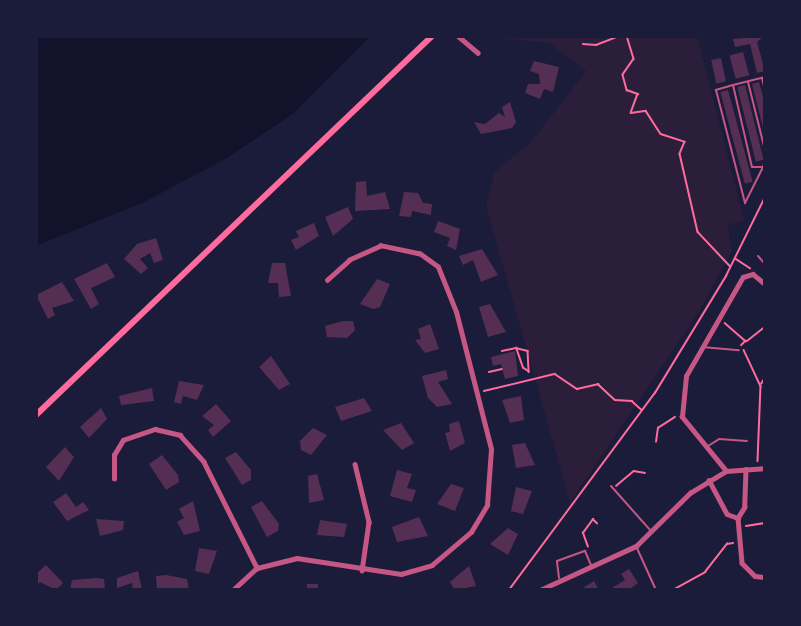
<!DOCTYPE html>
<html>
<head>
<meta charset="utf-8">
<style>
  body { margin:0 }
  #map { position:relative; width:801px; height:626px; overflow:hidden; background:#1b1b3a; font-family:"Archivo Narrow",sans-serif }
  div>[style] { position:absolute }
  .green>* { inset:0; background:#2a1e3b }
  .water>* { inset:0; background:#12122b }
  .building>* { inset:0; background:#542f53; transform-origin:0 0 }
  .path>* { height:1.5px; margin:-0.75px; padding:0 0.75px; transform-origin:0.75px; border-radius:0.75px; background:#ff6b9d }
  .service>* { height:2px; margin:-1px; padding:0 1px; transform-origin:1px; border-radius:1px; background:#c65784 }
  .minor>* { height:4.5px; margin:-2.25px; padding:0 2.25px; transform-origin:2.25px; border-radius:2.25px; background:#c65784 }
  .secondary>* { height:6px; margin:-3px; padding:0 3px; transform-origin:3px; border-radius:3px; background:#ff6b9d }
  span { translate:-50% -50%; white-space:nowrap; text-align:center; line-height:1.15; -webkit-text-stroke:5px #1b1b3a; paint-order:stroke }
  .frame { position:absolute; inset:0; border:38px solid #1b1b3a; pointer-events:none }
</style>
</head>
<body>
<div id="map">
  <div class="green">
    <i style="clip-path:polygon(478px 36px,697px 36px,744px 220px,728px 225px,732px 251px,697px 315px,570px 502px,486px 206px,494px 173px,532px 141px,586px 71px,549px 43px)"></i>
  </div>
  <div class="water">
    <i style="clip-path:polygon(36px 36px,371px 36px,294px 113px,227px 158px,144px 202px,36px 246px)"></i>
  </div>
  <div class="building">
    <i style="clip-path:polygon(764px 36px,757px 42px,765px 71px,757px 73px,750px 44px,735px 47px,733px 39px)"></i>
    <i style="left:743px;top:52px;width:24px;height:14px;rotate:75deg"></i>
    <i style="left:721px;top:58px;width:24px;height:10px;rotate:78deg"></i>
    <i style="clip-path:polygon(534px 61px,559px 67px,553px 92px,544px 89px,540px 99px,525px 93px,528px 84px,540px 84px,539px 74px,530px 71px)"></i>
    <i style="clip-path:polygon(759px 82px,765px 104px,764px 132px,752px 84px)"></i>
    <i style="left:745px;top:85px;width:77px;height:8px;rotate:76deg"></i>
    <i style="left:728px;top:90px;width:95px;height:8px;rotate:75deg"></i>
    <i style="clip-path:polygon(510px 102px,516px 122px,512px 128px,481px 134px,474px 122px,485px 124px,499px 113px,505px 117px,502px 107px)"></i>
    <i style="clip-path:polygon(366px 181px,367px 196px,385px 192px,390px 209px,355px 211px,356px 182px)"></i>
    <i style="clip-path:polygon(404px 192px,418px 193px,423px 203px,432px 204px,431px 215px,412px 211px,411px 217px,399px 216px)"></i>
    <i style="clip-path:polygon(348px 207px,353px 219px,333px 236px,325px 217px)"></i>
    <i style="clip-path:polygon(438px 221px,460px 229px,456px 250px,447px 246px,450px 238px,434px 232px)"></i>
    <i style="clip-path:polygon(314px 223px,319px 236px,296px 250px,291px 240px,299px 237px,296px 231px)"></i>
    <i style="clip-path:polygon(156px 238px,163px 260px,154px 263px,150px 253px,140px 259px,148px 268px,141px 274px,124px 259px,137px 244px)"></i>
    <i style="clip-path:polygon(482px 249px,498px 275px,481px 282px,473px 260px,463px 265px,459px 256px)"></i>
    <i style="clip-path:polygon(107px 263px,115px 277px,91px 288px,99px 304px,91px 309px,74px 279px)"></i>
    <i style="clip-path:polygon(272px 263px,285px 263px,291px 296px,279px 297px,278px 283px,268px 283px)"></i>
    <i style="clip-path:polygon(377px 279px,390px 284px,380px 307px,373px 309px,360px 304px)"></i>
    <i style="clip-path:polygon(62px 282px,74px 301px,52px 308px,55px 315px,48px 319px,36px 295px)"></i>
    <i style="clip-path:polygon(490px 304px,506px 332px,488px 337px,479px 307px)"></i>
    <i style="clip-path:polygon(343px 321px,353px 321px,355px 330px,347px 338px,327px 337px,325px 326px)"></i>
    <i style="clip-path:polygon(430px 324px,439px 349px,425px 353px,415px 340px,421px 339px,418px 329px)"></i>
    <i style="clip-path:polygon(515px 351px,518px 376px,505px 379px,501px 364px,493px 366px,491px 357px)"></i>
    <i style="clip-path:polygon(271px 356px,290px 384px,279px 390px,259px 367px)"></i>
    <i style="clip-path:polygon(446px 370px,448px 379px,438px 382px,452px 404px,437px 407px,428px 398px,422px 376px)"></i>
    <i style="clip-path:polygon(179px 381px,204px 385px,197px 400px,183px 396px,181px 404px,174px 402px)"></i>
    <i style="clip-path:polygon(152px 388px,154px 401px,121px 405px,119px 396px)"></i>
    <i style="clip-path:polygon(521px 396px,524px 420px,510px 423px,502px 400px)"></i>
    <i style="clip-path:polygon(364px 398px,372px 411px,341px 421px,335px 407px)"></i>
    <i style="clip-path:polygon(216px 404px,231px 421px,213px 437px,208px 430px,214px 425px,202px 416px)"></i>
    <i style="clip-path:polygon(101px 408px,107px 419px,89px 438px,80px 427px)"></i>
    <i style="clip-path:polygon(459px 421px,465px 443px,450px 451px,445px 433px,450px 432px,449px 424px)"></i>
    <i style="clip-path:polygon(401px 423px,414px 443px,402px 450px,383px 430px)"></i>
    <i style="clip-path:polygon(313px 428px,327px 435px,311px 455px,301px 450px,300px 441px)"></i>
    <i style="clip-path:polygon(525px 443px,535px 465px,516px 468px,512px 445px)"></i>
    <i style="clip-path:polygon(65px 447px,74px 457px,59px 481px,46px 467px)"></i>
    <i style="clip-path:polygon(236px 452px,251px 470px,251px 480px,242px 485px,225px 458px)"></i>
    <i style="clip-path:polygon(162px 455px,178px 475px,179px 482px,166px 490px,149px 464px)"></i>
    <i style="clip-path:polygon(397px 470px,412px 474px,407px 488px,416px 490px,412px 502px,390px 496px)"></i>
    <i style="clip-path:polygon(317px 474px,324px 500px,309px 503px,308px 476px)"></i>
    <i style="clip-path:polygon(451px 484px,464px 488px,455px 511px,437px 504px)"></i>
    <i style="clip-path:polygon(516px 487px,532px 491px,523px 514px,511px 511px)"></i>
    <i style="clip-path:polygon(66px 493px,76px 507px,83px 502px,89px 510px,67px 521px,53px 502px)"></i>
    <i style="clip-path:polygon(193px 501px,200px 531px,184px 535px,177px 522px,184px 518px,179px 509px)"></i>
    <i style="clip-path:polygon(262px 501px,279px 524px,278px 531px,267px 537px,251px 507px)"></i>
    <i style="clip-path:polygon(419px 517px,428px 536px,397px 542px,392px 527px)"></i>
    <i style="clip-path:polygon(96px 519px,124px 521px,123px 530px,100px 536px)"></i>
    <i style="clip-path:polygon(320px 520px,347px 524px,344px 537px,317px 535px)"></i>
    <i style="clip-path:polygon(508px 528px,518px 534px,508px 555px,490px 544px)"></i>
    <i style="clip-path:polygon(199px 548px,217px 551px,209px 574px,195px 571px)"></i>
    <i style="clip-path:polygon(46px 565px,63px 583px,56px 590px,40px 582px,36px 586px,36px 574px)"></i>
    <i style="clip-path:polygon(469px 566px,476px 586px,455px 590px,450px 582px)"></i>
    <i style="clip-path:polygon(629px 569px,638px 583px,628px 590px,609px 590px,625px 580px,621px 574px)"></i>
    <i style="clip-path:polygon(138px 571px,142px 590px,133px 590px,132px 583px,117px 588px,117px 578px)"></i>
    <i style="clip-path:polygon(166px 575px,187px 579px,189px 590px,157px 590px,156px 576px)"></i>
    <i style="clip-path:polygon(96px 578px,104px 579px,105px 590px,70px 590px,72px 580px)"></i>
    <i style="clip-path:polygon(594px 581px,599px 590px,580px 590px)"></i>
    <i style="left:307px;top:584px;width:11px;height:6px"></i>
  </div>
  <div class="path">
    <i style="left:627px;top:36px;width:24px;rotate:73deg"></i>
    <i style="left:634px;top:59px;width:19px;rotate:125deg"></i>
    <i style="left:623px;top:75px;width:16px;rotate:75deg"></i>
    <i style="left:627px;top:90px;width:12px;rotate:20deg"></i>
    <i style="left:638px;top:94px;width:20px;rotate:110deg"></i>
    <i style="left:631px;top:113px;width:15px;rotate:-8deg"></i>
    <i style="left:646px;top:111px;width:27px;rotate:57deg"></i>
    <i style="left:661px;top:134px;width:25px;rotate:18deg"></i>
    <i style="left:685px;top:142px;width:13px;rotate:113deg"></i>
    <i style="left:680px;top:154px;width:80px;rotate:77deg"></i>
    <i style="left:698px;top:232px;width:47px;rotate:46.7deg"></i>
    <i style="left:583px;top:44px;width:13px;rotate:4deg"></i>
    <i style="left:596px;top:45px;width:25px;rotate:-21deg"></i>
    <i style="left:736px;top:259px;width:17px;rotate:33deg"></i>
    <i style="left:725px;top:323px;width:28px;rotate:41deg"></i>
    <i style="left:746px;top:341px;width:6px;rotate:135deg"></i>
    <i style="left:747px;top:341px;width:23px;rotate:-38deg"></i>
    <i style="left:744px;top:350px;width:40px;rotate:65deg"></i>
    <i style="left:761px;top:386px;width:75px;rotate:92.3deg"></i>
    <i style="left:502px;top:351px;width:14px;rotate:-12deg"></i>
    <i style="left:516px;top:348px;width:12px;rotate:14deg"></i>
    <i style="left:528px;top:351px;width:21px;rotate:87deg"></i>
    <i style="left:529px;top:372px;width:7px;rotate:-146deg"></i>
    <i style="left:523px;top:368px;width:21px;rotate:-109deg"></i>
    <i style="left:489px;top:372px;width:13px;rotate:-13deg"></i>
    <i style="left:761px;top:384px;width:7px;rotate:-56deg"></i>
    <i style="left:484px;top:391px;width:73px;rotate:-13.5deg"></i>
    <i style="left:555px;top:374px;width:27px;rotate:34deg"></i>
    <i style="left:577px;top:389px;width:22px;rotate:-13deg"></i>
    <i style="left:598px;top:384px;width:23px;rotate:43deg"></i>
    <i style="left:615px;top:400px;width:17px;rotate:3deg"></i>
    <i style="left:632px;top:401px;width:13px;rotate:42deg"></i>
    <i style="left:656px;top:442px;width:14px;rotate:-82deg"></i>
    <i style="left:658px;top:428px;width:20px;rotate:-33deg"></i>
    <i style="left:616px;top:486px;width:23px;rotate:-40deg"></i>
    <i style="left:634px;top:471px;width:11px;rotate:10deg"></i>
    <i style="left:746px;top:526px;width:19px;rotate:-9deg"></i>
    <i style="left:588px;top:547px;width:15px;rotate:-110deg"></i>
    <i style="left:583px;top:533px;width:17px;rotate:-54deg"></i>
    <i style="left:593px;top:519px;width:6px;rotate:45deg"></i>
    <i style="left:509px;top:590px;width:245px;rotate:-53.5deg"></i>
    <i style="left:655px;top:393px;width:137px;rotate:-58.7deg"></i>
    <i style="left:726px;top:276px;width:88px;rotate:-63.7deg"></i>
    <i style="left:673px;top:590px;width:37px;rotate:-29deg"></i>
    <i style="left:705px;top:572px;width:36px;rotate:-52deg"></i>
    <i style="left:727px;top:544px;width:6px;rotate:-9deg"></i>
  </div>
  <div class="service">
    <i style="left:765px;top:77px;width:33px;rotate:166deg"></i>
    <i style="left:733px;top:85px;width:84px;rotate:77deg"></i>
    <i style="left:752px;top:167px;width:11px"></i>
    <i style="left:763px;top:167px;width:6px;rotate:-72deg"></i>
    <i style="left:762px;top:78px;width:12px;rotate:76deg"></i>
    <i style="left:748px;top:82px;width:70px;rotate:76deg"></i>
    <i style="left:733px;top:85px;width:18px;rotate:164deg"></i>
    <i style="left:716px;top:90px;width:117px;rotate:75.6deg"></i>
    <i style="left:745px;top:203px;width:40px;rotate:-63.4deg"></i>
    <i style="left:758px;top:256px;width:11px;rotate:49deg"></i>
    <i style="left:702px;top:347px;width:37px;rotate:5deg"></i>
    <i style="left:708px;top:446px;width:13px;rotate:-32deg"></i>
    <i style="left:719px;top:439px;width:28px;rotate:4deg"></i>
    <i style="left:611px;top:486px;width:59px;rotate:48.4deg"></i>
    <i style="left:636px;top:546px;width:48px;rotate:65.6deg"></i>
    <i style="left:559px;top:578px;width:17px;rotate:-97deg"></i>
    <i style="left:557px;top:561px;width:30px;rotate:-20deg"></i>
    <i style="left:585px;top:551px;width:15px;rotate:67deg"></i>
  </div>
  <div class="minor">
    <i style="left:458px;top:36px;width:26px;rotate:40deg"></i>
    <i style="left:355px;top:464px;width:60px;rotate:76.4deg"></i>
    <i style="left:369px;top:522px;width:49px;rotate:98.1deg"></i>
    <i style="left:746px;top:469px;width:38px;rotate:92deg"></i>
    <i style="left:745px;top:507px;width:13px;rotate:122deg"></i>
    <i style="left:738px;top:518px;width:45px;rotate:84.9deg"></i>
    <i style="left:742px;top:563px;width:18px;rotate:45deg"></i>
    <i style="left:755px;top:576px;width:10px;rotate:6deg"></i>
    <i style="left:726px;top:471px;width:70px;rotate:-129.2deg"></i>
    <i style="left:682px;top:417px;width:41px;rotate:-84.4deg"></i>
    <i style="left:686px;top:376px;width:114px;rotate:-60.1deg"></i>
    <i style="left:743px;top:277px;width:10px;rotate:-17deg"></i>
    <i style="left:753px;top:274px;width:16px;rotate:40deg"></i>
    <i style="left:114px;top:479px;width:24px;rotate:-90deg"></i>
    <i style="left:114px;top:455px;width:17px;rotate:-59deg"></i>
    <i style="left:123px;top:440px;width:34px;rotate:-19deg"></i>
    <i style="left:155px;top:429px;width:26px;rotate:13deg"></i>
    <i style="left:180px;top:435px;width:36px;rotate:48deg"></i>
    <i style="left:204px;top:462px;width:119px;rotate:63.4deg"></i>
    <i style="left:709px;top:480px;width:38px;rotate:62deg"></i>
    <i style="left:727px;top:514px;width:12px;rotate:20deg"></i>
    <i style="left:233px;top:590px;width:33px;rotate:-43deg"></i>
    <i style="left:257px;top:568px;width:41px;rotate:-14deg"></i>
    <i style="left:297px;top:558px;width:105px;rotate:8.7deg"></i>
    <i style="left:401px;top:574px;width:32px;rotate:-16deg"></i>
    <i style="left:432px;top:565px;width:51px;rotate:-40.2deg"></i>
    <i style="left:471px;top:532px;width:31px;rotate:-59deg"></i>
    <i style="left:487px;top:505px;width:56px;rotate:-85.9deg"></i>
    <i style="left:491px;top:449px;width:141px;rotate:-104.3deg"></i>
    <i style="left:456px;top:312px;width:48px;rotate:-111.8deg"></i>
    <i style="left:438px;top:267px;width:22px;rotate:-144deg"></i>
    <i style="left:420px;top:254px;width:40px;rotate:-168deg"></i>
    <i style="left:381px;top:246px;width:34px;rotate:156deg"></i>
    <i style="left:350px;top:260px;width:30px;rotate:138deg"></i>
    <i style="left:540px;top:590px;width:106px;rotate:-24.6deg"></i>
    <i style="left:636px;top:546px;width:76px;rotate:-44.5deg"></i>
    <i style="left:690px;top:493px;width:42px;rotate:-31.4deg"></i>
    <i style="left:726px;top:471px;width:39px;rotate:-4deg"></i>
  </div>
  <div class="secondary">
    <i style="left:36px;top:415px;width:548px;rotate:-43.74deg"></i>
  </div>
  <div class="frame"></div>
</div>
</body>
</html>
